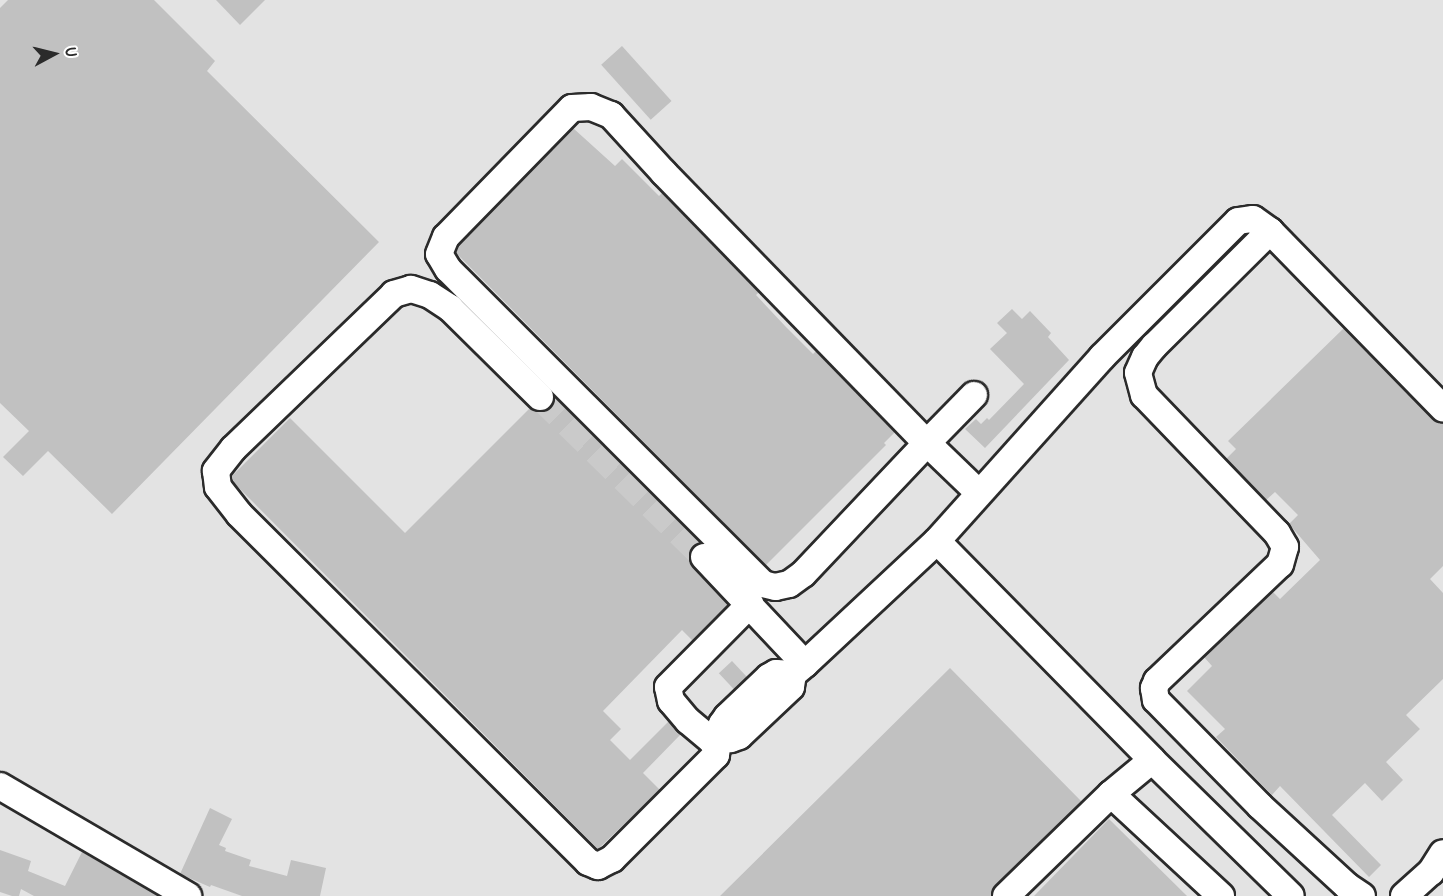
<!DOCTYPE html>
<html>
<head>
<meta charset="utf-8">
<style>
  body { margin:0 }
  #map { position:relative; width:1443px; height:896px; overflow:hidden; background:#f2f2f2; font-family:"Patrick Hand",sans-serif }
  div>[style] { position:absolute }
  .built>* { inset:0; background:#e3e3e3; transform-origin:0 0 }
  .building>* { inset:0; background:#c1c1c1; transform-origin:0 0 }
  .minor-tunnel>* { height:26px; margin-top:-13px; transform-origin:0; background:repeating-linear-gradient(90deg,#cacaca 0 26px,transparent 0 39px) }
  .roads { filter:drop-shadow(2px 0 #2b2b2b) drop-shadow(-2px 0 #2b2b2b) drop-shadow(0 2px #2b2b2b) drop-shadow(0 -2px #2b2b2b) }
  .minor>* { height:26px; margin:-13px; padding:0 13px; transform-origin:13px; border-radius:13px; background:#fff }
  span { translate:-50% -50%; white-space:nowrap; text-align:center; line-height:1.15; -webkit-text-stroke:4.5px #fff; paint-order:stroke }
  .north { position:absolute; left:24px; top:24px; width:60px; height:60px; -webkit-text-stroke:4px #fff; paint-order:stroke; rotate:83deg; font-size:16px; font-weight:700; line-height:24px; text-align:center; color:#2b2b2b }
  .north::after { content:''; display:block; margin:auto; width:21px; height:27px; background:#2b2b2b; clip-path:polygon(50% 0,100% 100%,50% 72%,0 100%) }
</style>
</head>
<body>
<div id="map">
  <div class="built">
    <i style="left:0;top:0;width:1443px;height:896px"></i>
  </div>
  <div class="building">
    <i style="clip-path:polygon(8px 0,154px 0,215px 61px,207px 71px,379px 242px,112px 514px,48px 451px,23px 476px,3px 457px,29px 431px,0 403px,0 8px)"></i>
    <i style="clip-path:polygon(216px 0,265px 0,240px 25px)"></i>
    <i style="left:622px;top:46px;width:74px;height:28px;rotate:48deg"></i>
    <i style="clip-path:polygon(573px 128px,615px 166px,622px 159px,659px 196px,662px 193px,759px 292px,756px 295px,786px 327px,813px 354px,816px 351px,895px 432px,884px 443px,886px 445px,766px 565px,456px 253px,459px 245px)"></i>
    <i style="clip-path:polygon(1012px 309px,1022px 319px,1030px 311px,1051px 333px,1048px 337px,1069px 360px,985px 448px,965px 429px,976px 419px,981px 424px,987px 418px,989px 420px,1024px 384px,990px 349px,1007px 333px,997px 323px)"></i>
    <i style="clip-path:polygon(1344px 328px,1432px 418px,1443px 423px,1443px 566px,1430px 579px,1443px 593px,1443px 679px,1406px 715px,1420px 729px,1386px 762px,1403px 780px,1382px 801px,1365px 783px,1332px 815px,1381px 865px,1369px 877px,1280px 786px,1272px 795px,1216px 737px,1225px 729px,1187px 691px,1212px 666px,1204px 657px,1273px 592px,1280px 599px,1320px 560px,1289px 524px,1298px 515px,1275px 492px,1266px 500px,1226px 459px,1236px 449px,1228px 441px)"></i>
    <i style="clip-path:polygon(555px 397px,700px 543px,690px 552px,690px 561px,728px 605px,693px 641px,682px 630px,603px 711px,621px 729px,610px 740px,630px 760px,669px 721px,681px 734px,643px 773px,660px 790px,598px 849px,234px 483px,232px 476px,290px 418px,405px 533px,530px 408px,544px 411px,551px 407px)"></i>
    <i style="left:732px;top:661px;width:22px;height:18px;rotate:47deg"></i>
    <i style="clip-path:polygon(950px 668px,1082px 802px,996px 885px,991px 896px,720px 896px)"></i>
    <i style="clip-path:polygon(210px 808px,232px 819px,219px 845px,226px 848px,225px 851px,251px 860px,249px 866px,287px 876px,291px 860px,326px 868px,320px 896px,242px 896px,211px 885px,210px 887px,180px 874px)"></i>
    <i style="clip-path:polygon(1109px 819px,1187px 896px,1034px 896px)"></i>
    <i style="clip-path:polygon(0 850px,31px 861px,28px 871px,65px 886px,82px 852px,158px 896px,34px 896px,21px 889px,19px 896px,12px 896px,0 892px)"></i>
  </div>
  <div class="minor-tunnel">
    <i style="left:540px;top:397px;width:229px;rotate:44.3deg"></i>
  </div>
  <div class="roads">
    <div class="minor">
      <i style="left:1270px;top:231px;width:163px;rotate:135.2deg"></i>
      <i style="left:1154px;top:346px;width:14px;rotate:129deg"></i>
      <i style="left:1145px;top:357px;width:17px;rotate:114deg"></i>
      <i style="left:1138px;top:373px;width:23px;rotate:75deg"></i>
      <i style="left:1144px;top:395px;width:192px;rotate:46.1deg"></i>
      <i style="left:1277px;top:533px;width:16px;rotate:60deg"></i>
      <i style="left:1285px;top:547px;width:18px;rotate:106deg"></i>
      <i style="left:1280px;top:564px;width:170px;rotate:136.4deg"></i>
      <i style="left:1157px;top:681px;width:8px;rotate:113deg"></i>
      <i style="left:1154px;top:688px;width:12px;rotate:81deg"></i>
      <i style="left:1156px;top:700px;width:148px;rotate:45.5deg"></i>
      <i style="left:1260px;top:806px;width:118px;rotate:42.6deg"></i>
      <i style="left:1347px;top:886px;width:18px;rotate:34deg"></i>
      <i style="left:974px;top:395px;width:67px;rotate:134.4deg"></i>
      <i style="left:927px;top:443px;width:180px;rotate:133.4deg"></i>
      <i style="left:803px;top:574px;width:17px;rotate:144deg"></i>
      <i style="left:789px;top:584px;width:14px;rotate:168deg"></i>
      <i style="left:775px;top:587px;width:12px;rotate:-166deg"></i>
      <i style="left:763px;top:584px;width:445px;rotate:-135deg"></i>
      <i style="left:448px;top:269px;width:17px;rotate:-121deg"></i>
      <i style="left:439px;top:254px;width:18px;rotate:-68deg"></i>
      <i style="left:446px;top:237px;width:180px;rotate:-45.7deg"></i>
      <i style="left:572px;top:108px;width:19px;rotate:-3deg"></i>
      <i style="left:591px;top:107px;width:22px;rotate:22deg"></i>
      <i style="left:611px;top:115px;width:79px;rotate:47.6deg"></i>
      <i style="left:664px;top:173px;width:377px;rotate:45.8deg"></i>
      <i style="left:927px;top:443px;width:71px;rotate:43.9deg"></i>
      <i style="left:540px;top:397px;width:127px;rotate:-135.3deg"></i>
      <i style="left:450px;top:308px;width:24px;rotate:-147deg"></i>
      <i style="left:430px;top:295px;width:20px;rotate:-162deg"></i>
      <i style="left:411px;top:289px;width:18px;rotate:164deg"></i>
      <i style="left:394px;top:294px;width:223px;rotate:136.1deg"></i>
      <i style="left:233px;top:449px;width:28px;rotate:128deg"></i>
      <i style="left:216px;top:471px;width:16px;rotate:83deg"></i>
      <i style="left:218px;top:487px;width:34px;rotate:52deg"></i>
      <i style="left:239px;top:514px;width:493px;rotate:44.9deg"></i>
      <i style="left:588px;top:862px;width:11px;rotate:22deg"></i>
      <i style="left:598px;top:866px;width:16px;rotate:-27deg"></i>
      <i style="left:612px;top:859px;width:147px;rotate:-45deg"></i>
      <i style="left:716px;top:755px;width:7px;rotate:-82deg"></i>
      <i style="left:717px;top:748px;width:10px;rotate:-127deg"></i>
      <i style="left:711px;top:740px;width:30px;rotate:-140deg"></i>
      <i style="left:688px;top:721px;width:26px;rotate:-130deg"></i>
      <i style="left:671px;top:701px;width:14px;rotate:-102deg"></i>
      <i style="left:668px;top:687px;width:117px;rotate:-45.3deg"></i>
      <i style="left:937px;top:541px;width:307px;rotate:45.5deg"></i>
      <i style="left:1152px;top:760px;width:194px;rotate:44.4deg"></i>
      <i style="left:704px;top:557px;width:147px;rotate:46.7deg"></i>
      <i style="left:805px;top:664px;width:16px;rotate:140deg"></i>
      <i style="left:793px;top:674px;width:13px;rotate:99deg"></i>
      <i style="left:791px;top:687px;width:71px;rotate:136.7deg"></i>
      <i style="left:739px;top:736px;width:9px;rotate:159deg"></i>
      <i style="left:731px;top:739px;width:10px;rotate:-174deg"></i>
      <i style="left:805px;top:664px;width:180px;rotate:-43deg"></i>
      <i style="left:937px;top:541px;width:247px;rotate:-48.1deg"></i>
      <i style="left:1102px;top:357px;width:192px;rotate:-45deg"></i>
      <i style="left:1238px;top:221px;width:15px;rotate:-8deg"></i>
      <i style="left:1253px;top:219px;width:21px;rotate:35deg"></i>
      <i style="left:1270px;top:231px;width:248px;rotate:45.7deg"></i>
      <i style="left:714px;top:744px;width:9px;rotate:-41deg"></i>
      <i style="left:721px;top:738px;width:14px;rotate:-86deg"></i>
      <i style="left:722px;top:724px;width:9px;rotate:-54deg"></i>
      <i style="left:727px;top:717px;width:58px;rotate:-43.6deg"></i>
      <i style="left:769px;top:677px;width:8px;rotate:-30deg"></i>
      <i style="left:776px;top:673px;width:17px;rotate:3deg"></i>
      <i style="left:0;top:786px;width:218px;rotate:30.3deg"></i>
      <i style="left:1111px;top:794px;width:150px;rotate:42.8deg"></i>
      <i style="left:1006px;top:896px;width:146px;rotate:-44.2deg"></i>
      <i style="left:1111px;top:794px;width:53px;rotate:-39.7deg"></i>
      <i style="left:1404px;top:896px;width:36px;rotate:-42deg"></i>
      <i style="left:1431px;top:872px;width:22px;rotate:-58deg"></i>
    </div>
  </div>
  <div class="north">U</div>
</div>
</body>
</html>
